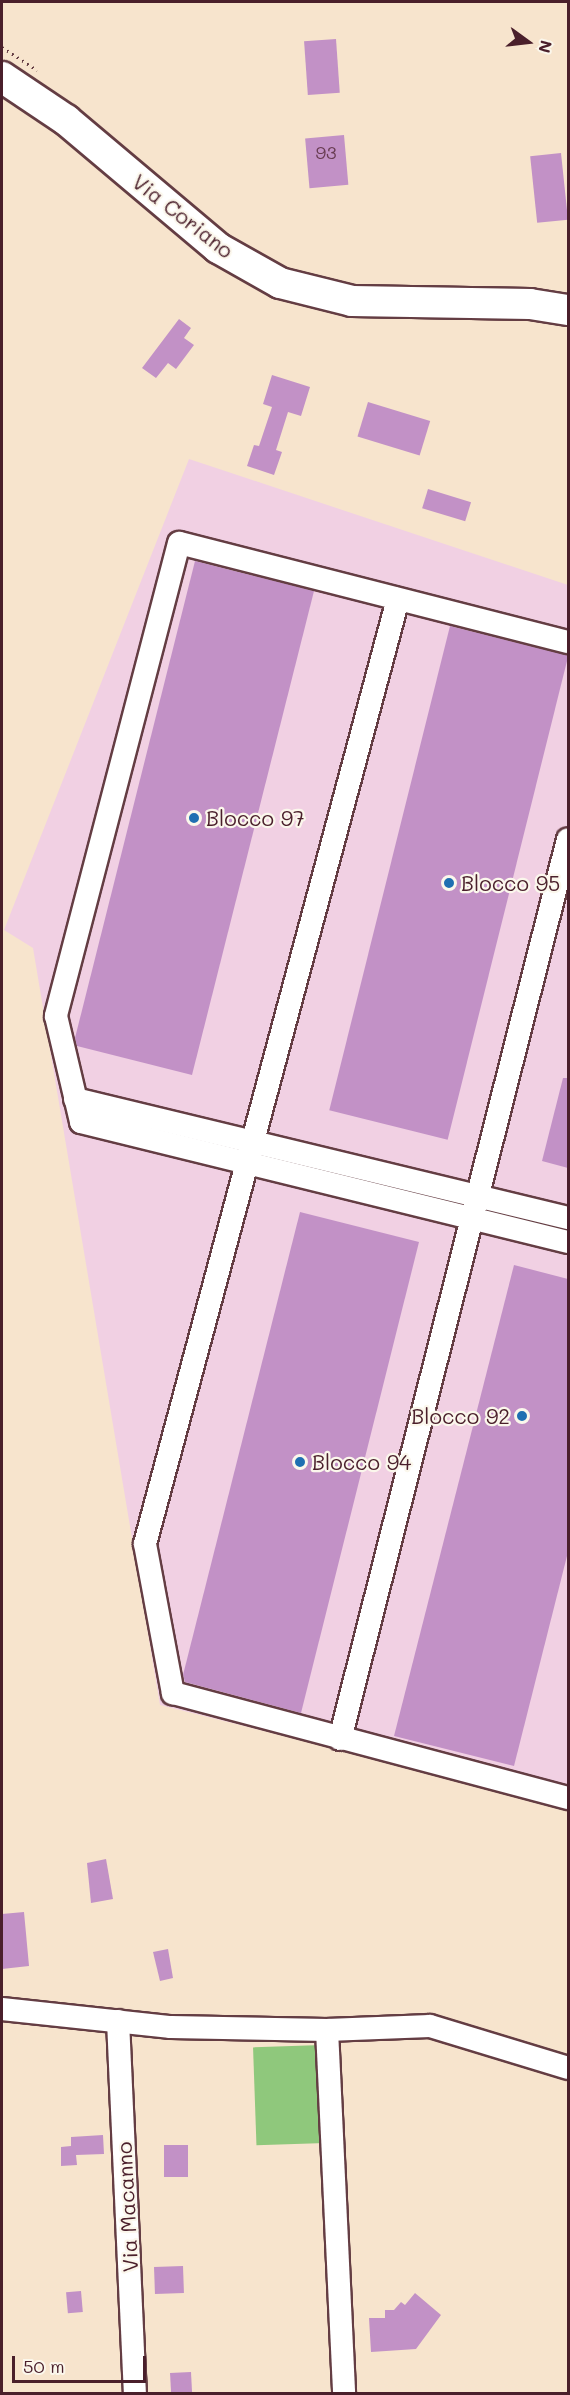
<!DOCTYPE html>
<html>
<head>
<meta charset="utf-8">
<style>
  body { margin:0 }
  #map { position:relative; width:570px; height:2395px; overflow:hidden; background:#f7e4cd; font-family:Mali,sans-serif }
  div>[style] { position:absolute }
  .built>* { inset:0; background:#f1d0e3 }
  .green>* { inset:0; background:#8fc87c; transform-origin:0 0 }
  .building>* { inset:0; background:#c291c6; transform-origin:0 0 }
  .path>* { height:3px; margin-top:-1.5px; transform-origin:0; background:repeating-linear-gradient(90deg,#643d43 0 1.5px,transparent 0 6px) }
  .roads { filter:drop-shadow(2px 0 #643d43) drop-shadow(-2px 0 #643d43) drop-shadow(0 2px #643d43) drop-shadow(0 -2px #643d43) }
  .minor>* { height:22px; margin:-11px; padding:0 11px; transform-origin:11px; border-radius:11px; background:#fff }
  .major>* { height:30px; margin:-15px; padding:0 15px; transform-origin:15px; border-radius:15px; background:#fff }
  .dots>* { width:16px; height:16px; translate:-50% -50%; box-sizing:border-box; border:3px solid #fbf7ec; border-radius:50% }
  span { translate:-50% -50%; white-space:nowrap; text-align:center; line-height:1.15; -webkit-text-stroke:4.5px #fbf7ec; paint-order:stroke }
  .number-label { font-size:18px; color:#683c52 }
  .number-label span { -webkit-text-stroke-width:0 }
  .street-label { font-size:21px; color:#4a1f2b }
  .poi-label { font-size:21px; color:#4a1f2b }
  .left { translate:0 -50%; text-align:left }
  .right { translate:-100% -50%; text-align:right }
  .frame { position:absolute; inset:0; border:3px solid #4a1f2b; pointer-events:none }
  .north { position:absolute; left:498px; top:12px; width:60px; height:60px; -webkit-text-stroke:4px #fbf7ec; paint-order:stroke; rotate:105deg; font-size:16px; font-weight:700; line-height:24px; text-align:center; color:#4a1f2b }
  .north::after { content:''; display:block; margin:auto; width:21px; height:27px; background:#4a1f2b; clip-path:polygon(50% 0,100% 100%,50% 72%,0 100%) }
  .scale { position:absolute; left:12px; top:2356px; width:134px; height:27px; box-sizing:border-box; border:3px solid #4a1f2b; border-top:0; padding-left:8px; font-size:18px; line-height:21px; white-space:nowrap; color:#4a1f2b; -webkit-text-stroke:4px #fbf7ec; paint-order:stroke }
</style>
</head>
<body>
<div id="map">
  <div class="built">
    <i style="clip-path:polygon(189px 459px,568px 585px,568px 1807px,160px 1705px,33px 948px,4px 930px)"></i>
  </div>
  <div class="green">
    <i style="left:322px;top:2045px;width:98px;height:69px;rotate:88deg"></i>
  </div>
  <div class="building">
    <i style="left:336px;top:39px;width:54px;height:32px;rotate:86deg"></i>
    <i style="left:344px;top:135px;width:50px;height:39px;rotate:85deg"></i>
    <i style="left:561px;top:153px;width:67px;height:31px;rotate:84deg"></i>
    <i style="clip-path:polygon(179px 319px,191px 328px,184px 338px,194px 345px,176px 369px,168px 363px,156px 378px,142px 368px)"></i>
    <i style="clip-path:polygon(272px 375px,310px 387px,301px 416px,288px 412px,276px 450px,282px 452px,274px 475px,247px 466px,254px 445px,259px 446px,272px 407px,263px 404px)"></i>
    <i style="left:368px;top:402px;width:65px;height:36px;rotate:17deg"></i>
    <i style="left:428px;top:489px;width:45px;height:20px;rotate:17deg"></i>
    <i style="clip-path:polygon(195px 561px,314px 591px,192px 1075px,77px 1046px,75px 1038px)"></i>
    <i style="left:450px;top:626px;width:122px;height:499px;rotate:14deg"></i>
    <i style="clip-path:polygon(563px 1078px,568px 1078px,568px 1168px,542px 1161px)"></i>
    <i style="clip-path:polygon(300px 1212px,419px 1242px,301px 1713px,185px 1682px,183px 1675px)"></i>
    <i style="clip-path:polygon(514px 1265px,568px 1279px,568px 1552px,514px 1766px,394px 1736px)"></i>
    <i style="clip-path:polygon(106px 1859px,113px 1899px,91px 1903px,87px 1863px)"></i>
    <i style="clip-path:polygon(24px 1912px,29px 1966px,2px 1969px,2px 1914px)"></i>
    <i style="clip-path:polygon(168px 1949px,173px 1978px,160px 1981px,153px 1952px)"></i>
    <i style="clip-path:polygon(103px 2135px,104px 2154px,76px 2155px,77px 2165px,61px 2166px,61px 2147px,71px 2146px,71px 2137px)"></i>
    <i style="left:164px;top:2145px;width:24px;height:32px"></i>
    <i style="left:183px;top:2266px;width:27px;height:29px;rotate:88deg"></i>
    <i style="left:81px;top:2291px;width:21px;height:15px;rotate:85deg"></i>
    <i style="clip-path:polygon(415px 2293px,441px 2315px,416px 2349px,371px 2352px,369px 2318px,385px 2318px,385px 2310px,394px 2310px,401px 2302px,405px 2305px)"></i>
    <i style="left:191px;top:2372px;width:22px;height:21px;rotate:87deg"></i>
  </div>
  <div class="path">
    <i style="left:2px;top:47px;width:42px;rotate:33.3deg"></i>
  </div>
  <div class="roads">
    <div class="minor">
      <i style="left:398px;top:599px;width:978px;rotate:104.99deg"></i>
      <i style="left:145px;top:1544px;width:152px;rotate:79.4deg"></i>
      <i style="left:173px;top:1693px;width:409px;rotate:14.9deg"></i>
      <i style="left:568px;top:642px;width:401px;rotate:-165.7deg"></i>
      <i style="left:179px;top:543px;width:489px;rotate:104.6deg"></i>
      <i style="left:56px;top:1016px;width:109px;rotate:76.7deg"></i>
      <i style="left:81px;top:1122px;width:502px;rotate:13.84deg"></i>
      <i style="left:75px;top:1099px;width:507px;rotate:13.57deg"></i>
      <i style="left:340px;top:1739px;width:928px;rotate:-75.78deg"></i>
      <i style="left:2px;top:2009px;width:170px;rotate:6.1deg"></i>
      <i style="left:171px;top:2027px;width:156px;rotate:1.1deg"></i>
      <i style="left:327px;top:2030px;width:103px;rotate:-2.2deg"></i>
      <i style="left:430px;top:2026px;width:144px;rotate:16.9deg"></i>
      <i style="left:118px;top:2021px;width:373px;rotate:87.4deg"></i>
      <i style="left:327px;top:2030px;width:364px;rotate:87.3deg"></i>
    </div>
    <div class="major">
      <i style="left:2px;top:77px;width:77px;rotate:33.9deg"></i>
      <i style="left:66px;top:120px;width:199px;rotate:40.1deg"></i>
      <i style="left:218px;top:248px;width:71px;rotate:29.4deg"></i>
      <i style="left:280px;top:283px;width:74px;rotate:14deg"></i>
      <i style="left:352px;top:301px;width:178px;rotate:1deg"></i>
      <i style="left:530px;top:304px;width:38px;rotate:9deg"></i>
    </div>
  </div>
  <div class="dots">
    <i style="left:194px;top:818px;background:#1f6fb2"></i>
    <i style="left:449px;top:883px;background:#1f6fb2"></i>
    <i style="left:522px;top:1416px;background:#1f6fb2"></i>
    <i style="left:300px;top:1462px;background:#1f6fb2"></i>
  </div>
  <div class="number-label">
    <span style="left:326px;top:152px">93</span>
  </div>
  <div class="street-label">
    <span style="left:183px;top:216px;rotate:38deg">Via Coriano</span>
    <span style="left:127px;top:2207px;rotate:-93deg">Via Macanno</span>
  </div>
  <div class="poi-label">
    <span class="left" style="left:206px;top:818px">Blocco 97</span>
    <span class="left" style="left:461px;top:883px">Blocco 95</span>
    <span class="right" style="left:510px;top:1416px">Blocco 92</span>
    <span class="left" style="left:312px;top:1462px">Blocco 94</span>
  </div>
  <div class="frame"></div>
  <div class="north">N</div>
  <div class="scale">50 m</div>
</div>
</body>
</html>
